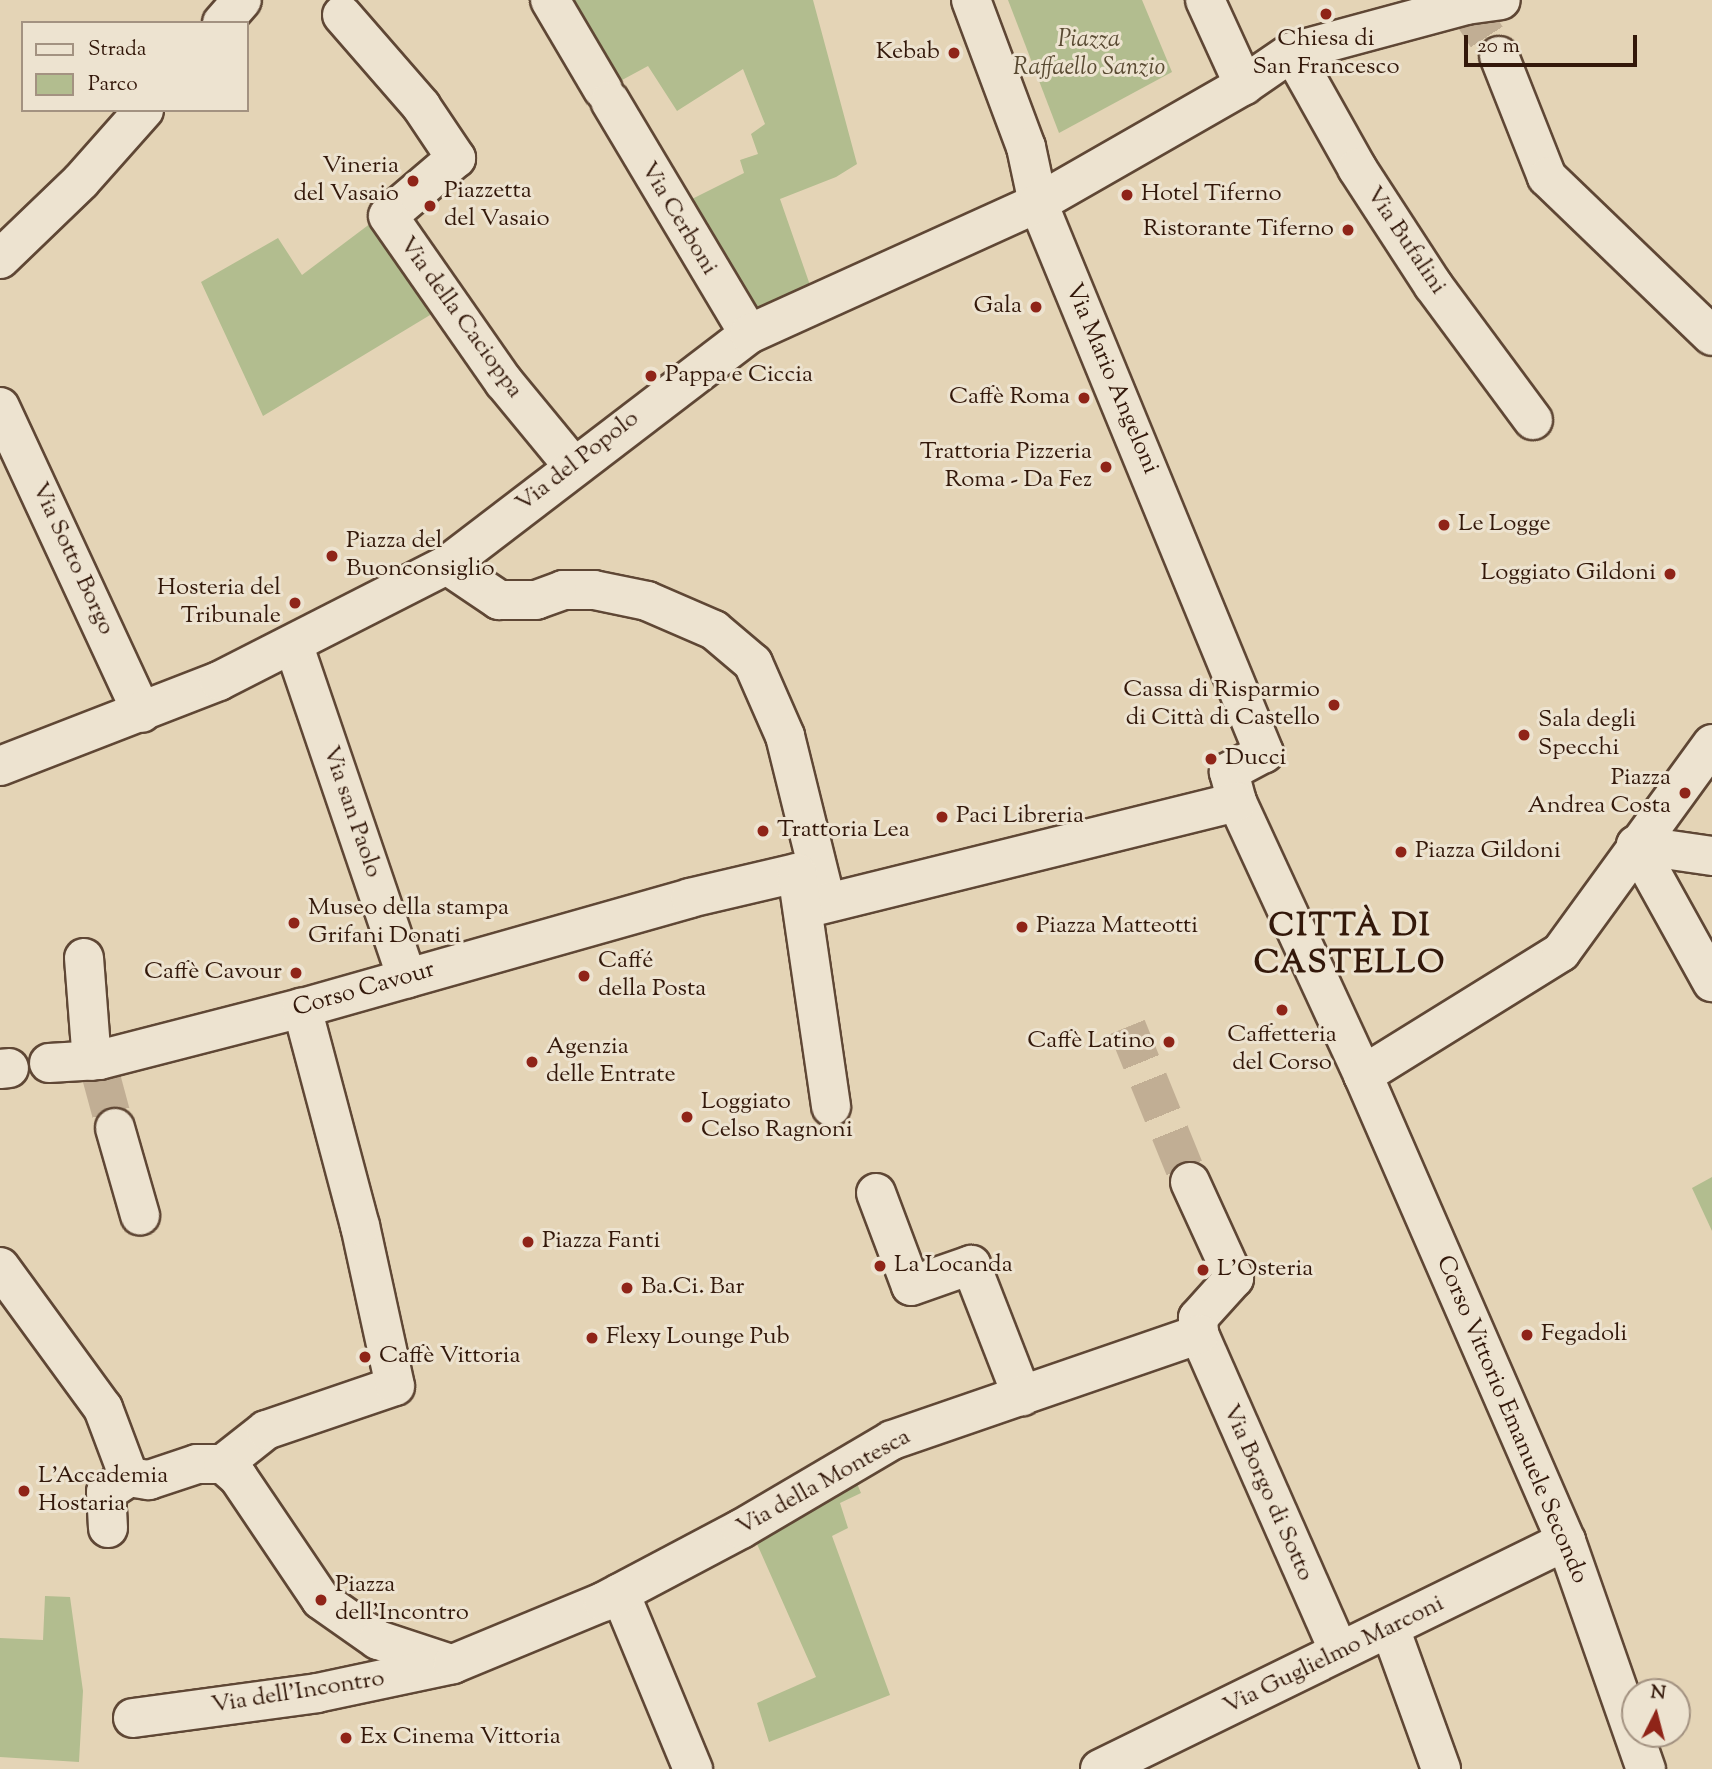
<!DOCTYPE html>
<html>
<head>
<meta charset="utf-8">
<style>
  body { margin:0 }
  #map { position:relative; width:1712px; height:1769px; overflow:hidden; background:#e4d4b6; font-family:"Sorts Mill Goudy",serif }
  div>[style] { position:absolute }
  .green>* { inset:0; background:#b2bd8f }
  .minor-tunnel>* { height:38px; margin-top:-19px; transform-origin:0; background:repeating-linear-gradient(90deg,#c1ae94 0 38px,transparent 0 57px) }
  .roads { filter:drop-shadow(2px 0 #5f4735) drop-shadow(-2px 0 #5f4735) drop-shadow(0 2px #5f4735) drop-shadow(0 -2px #5f4735) }
  .minor>* { height:38px; margin:-19px; padding:0 19px; transform-origin:19px; border-radius:19px; background:#ede3d0 }
  .dots>* { width:19px; height:19px; translate:-50% -50%; box-sizing:border-box; border:4px solid #ede3d0; border-radius:50% }
  span { translate:-50% -50%; white-space:nowrap; text-align:center; line-height:1.15; -webkit-text-stroke:6px #ede3d0; paint-order:stroke }
  .poi-label { font-size:24px; color:#33180a }
  .right { translate:-100% -50%; text-align:right }
  .left { translate:0 -50%; text-align:left }
  .park-label { font-size:24px; color:#594a32; font-style:italic }
  .street-label { font-size:24px; color:#33180a }
  .district-label { font-size:32px; color:#33180a; font-weight:700; letter-spacing:2px }
  .legend { position:absolute; left:21px; top:21px; width:228px; height:91px; box-sizing:border-box; background:#ede3d0; border:2px solid #a39281; margin:0; padding:9px 12px; list-style:none; font-size:21px; color:#33180a }
  .legend li { display:flex; align-items:center; gap:14px; height:35px }
  .legend b { width:35px; border:2px solid #a39281 }
  .north { position:absolute; left:1621px; top:1678px; width:70px; height:70px; box-sizing:border-box; background:#ede3d0; border:2px solid #a39281; border-radius:50%; rotate:6deg; font-size:19px; font-weight:700; line-height:28px; text-align:center; color:#33180a }
  .north::after { content:''; display:block; margin:auto; width:24px; height:32px; background:#8f2418; clip-path:polygon(50% 0,100% 100%,50% 72%,0 100%) }
  .scale { position:absolute; left:1464px; top:35px; width:173px; height:32px; box-sizing:border-box; border:4px solid #33180a; border-top:0; padding-left:9px; font-size:21px; line-height:24px; white-space:nowrap; color:#33180a; -webkit-text-stroke:5px #ede3d0; paint-order:stroke }
</style>
</head>
<body>
<div id="map">
  <div class="green">
    <i style="clip-path:polygon(563px 0,813px 0,857px 164px,836px 177px,780px 199px,811px 288px,749px 320px,678px 206px,744px 173px,740px 160px,758px 154px,751px 134px,765px 124px,743px 69px,677px 111px,648px 66px,611px 86px)"></i>
    <i style="clip-path:polygon(1008px 0,1142px 0,1172px 72px,1059px 133px)"></i>
    <i style="clip-path:polygon(379px 217px,440px 309px,263px 416px,201px 282px,278px 238px,302px 275px)"></i>
    <i style="clip-path:polygon(1712px 1177px,1712px 1231px,1692px 1188px)"></i>
    <i style="clip-path:polygon(853px 1474px,861px 1493px,840px 1503px,848px 1528px,832px 1536px,890px 1695px,769px 1742px,757px 1703px,816px 1677px,753px 1535px)"></i>
    <i style="clip-path:polygon(45px 1596px,70px 1597px,83px 1691px,79px 1762px,0 1757px,0 1638px,43px 1640px)"></i>
  </div>
  <div class="minor-tunnel">
    <i style="left:1466px;top:5px;width:61px;rotate:57.1deg"></i>
    <i style="left:1127px;top:1027px;width:167px;rotate:67.9deg"></i>
    <i style="left:101px;top:1076px;width:54px;rotate:74.9deg"></i>
  </div>
  <div class="roads">
    <div class="minor">
      <i style="left:550px;top:0;width:104px;rotate:59.5deg"></i>
      <i style="left:971px;top:0;width:157px;rotate:69.5deg"></i>
      <i style="left:1026px;top:147px;width:57px;rotate:77.9deg"></i>
      <i style="left:1038px;top:203px;width:595px;rotate:67.66deg"></i>
      <i style="left:1264px;top:753px;width:40px;rotate:152deg"></i>
      <i style="left:1229px;top:772px;width:31px;rotate:75deg"></i>
      <i style="left:1237px;top:802px;width:301px;rotate:65.2deg"></i>
      <i style="left:1363px;top:1075px;width:508px;rotate:66.46deg"></i>
      <i style="left:1566px;top:1541px;width:242px;rotate:70.7deg"></i>
      <i style="left:1205px;top:0;width:94px;rotate:65.4deg"></i>
      <i style="left:342px;top:15px;width:121px;rotate:49deg"></i>
      <i style="left:421px;top:106px;width:63px;rotate:56.1deg"></i>
      <i style="left:456px;top:158px;width:89px;rotate:139.5deg"></i>
      <i style="left:388px;top:216px;width:203px;rotate:55.1deg"></i>
      <i style="left:504px;top:382px;width:110px;rotate:50.5deg"></i>
      <i style="left:222px;top:23px;width:30px;rotate:-49deg"></i>
      <i style="left:1292px;top:52px;width:133px;rotate:60.7deg"></i>
      <i style="left:1357px;top:168px;width:140px;rotate:57deg"></i>
      <i style="left:1433px;top:285px;width:168px;rotate:53.5deg"></i>
      <i style="left:1499px;top:56px;width:130px;rotate:68.4deg"></i>
      <i style="left:1547px;top:177px;width:229px;rotate:43.9deg"></i>
      <i style="left:610px;top:101px;width:271px;rotate:59.2deg"></i>
      <i style="left:0;top:259px;width:112px;rotate:-43.9deg"></i>
      <i style="left:81px;top:181px;width:95px;rotate:-48.4deg"></i>
      <i style="left:0;top:407px;width:337px;rotate:65.1deg"></i>
      <i style="left:447px;top:565px;width:63px;rotate:33.9deg"></i>
      <i style="left:499px;top:600px;width:37px"></i>
      <i style="left:536px;top:600px;width:29px;rotate:-20deg"></i>
      <i style="left:563px;top:590px;width:31px"></i>
      <i style="left:594px;top:590px;width:54px;rotate:11.7deg"></i>
      <i style="left:647px;top:601px;width:73px;rotate:23.4deg"></i>
      <i style="left:714px;top:630px;width:51px;rotate:40.2deg"></i>
      <i style="left:753px;top:663px;width:80px;rotate:66.3deg"></i>
      <i style="left:785px;top:736px;width:171px;rotate:76.1deg"></i>
      <i style="left:294px;top:646px;width:351px;rotate:71.2deg"></i>
      <i style="left:0;top:766px;width:235px;rotate:-21.2deg"></i>
      <i style="left:219px;top:681px;width:256px;rotate:-27deg"></i>
      <i style="left:447px;top:565px;width:380px;rotate:-37.4deg"></i>
      <i style="left:749px;top:334px;width:317px;rotate:-24.4deg"></i>
      <i style="left:1038px;top:203px;width:237px;rotate:-29.8deg"></i>
      <i style="left:1244px;top:85px;width:58px;rotate:-34.5deg"></i>
      <i style="left:1292px;top:52px;width:180px;rotate:-15.1deg"></i>
      <i style="left:1466px;top:5px;width:35px;rotate:-8deg"></i>
      <i style="left:1636px;top:845px;width:157px;rotate:61deg"></i>
      <i style="left:1636px;top:845px;width:77px;rotate:8.2deg"></i>
      <i style="left:804px;top:909px;width:446px;rotate:-13.9deg"></i>
      <i style="left:84px;top:958px;width:103px;rotate:85.6deg"></i>
      <i style="left:49px;top:1063px;width:50px;rotate:-3.4deg"></i>
      <i style="left:99px;top:1060px;width:210px;rotate:-14.4deg"></i>
      <i style="left:302px;top:1008px;width:403px;rotate:-15.8deg"></i>
      <i style="left:690px;top:898px;width:110px;rotate:-13.2deg"></i>
      <i style="left:797px;top:873px;width:236px;rotate:81.7deg"></i>
      <i style="left:0;top:1069px;width:9px;rotate:-6deg"></i>
      <i style="left:1363px;top:1075px;width:233px;rotate:-31.8deg"></i>
      <i style="left:1561px;top:952px;width:257px;rotate:-54deg"></i>
      <i style="left:115px;top:1128px;width:91px;rotate:74deg"></i>
      <i style="left:1190px;top:1182px;width:106px;rotate:65.4deg"></i>
      <i style="left:1234px;top:1278px;width:54px;rotate:132deg"></i>
      <i style="left:1198px;top:1318px;width:16px;rotate:86deg"></i>
      <i style="left:1199px;top:1334px;width:347px;rotate:66.2deg"></i>
      <i style="left:876px;top:1193px;width:99px;rotate:69.4deg"></i>
      <i style="left:911px;top:1286px;width:64px;rotate:-19.3deg"></i>
      <i style="left:971px;top:1265px;width:141px;rotate:68.7deg"></i>
      <i style="left:0;top:1267px;width:175px;rotate:53.9deg"></i>
      <i style="left:103px;top:1408px;width:74px;rotate:69.4deg"></i>
      <i style="left:129px;top:1477px;width:20px;rotate:9deg"></i>
      <i style="left:149px;top:1480px;width:51px;rotate:-18.4deg"></i>
      <i style="left:197px;top:1464px;width:26px"></i>
      <i style="left:223px;top:1464px;width:55px;rotate:-38.3deg"></i>
      <i style="left:266px;top:1430px;width:136px;rotate:-18.8deg"></i>
      <i style="left:395px;top:1386px;width:164px;rotate:-102.3deg"></i>
      <i style="left:360px;top:1226px;width:226px;rotate:-104.9deg"></i>
      <i style="left:223px;top:1464px;width:20px;rotate:41deg"></i>
      <i style="left:238px;top:1477px;width:148px;rotate:56deg"></i>
      <i style="left:321px;top:1600px;width:70px;rotate:35.1deg"></i>
      <i style="left:378px;top:1640px;width:77px;rotate:18.2deg"></i>
      <i style="left:108px;top:1528px;width:36px;rotate:-93deg"></i>
      <i style="left:106px;top:1492px;width:27px;rotate:-33deg"></i>
      <i style="left:620px;top:1593px;width:191px;rotate:67.5deg"></i>
      <i style="left:1390px;top:1628px;width:150px;rotate:70.1deg"></i>
      <i style="left:133px;top:1718px;width:186px;rotate:-7.7deg"></i>
      <i style="left:317px;top:1693px;width:139px;rotate:-12deg"></i>
      <i style="left:453px;top:1664px;width:162px;rotate:-22.5deg"></i>
      <i style="left:603px;top:1602px;width:156px;rotate:-27.9deg"></i>
      <i style="left:741px;top:1529px;width:175px;rotate:-30.5deg"></i>
      <i style="left:892px;top:1440px;width:325px;rotate:-19deg"></i>
      <i style="left:1100px;top:1769px;width:519px;rotate:-26.07deg"></i>
    </div>
  </div>
  <div class="dots">
    <i style="left:1326px;top:14px;background:#8f2418"></i>
    <i style="left:954px;top:53px;background:#8f2418"></i>
    <i style="left:413px;top:181px;background:#8f2418"></i>
    <i style="left:1127px;top:195px;background:#8f2418"></i>
    <i style="left:430px;top:206px;background:#8f2418"></i>
    <i style="left:1348px;top:230px;background:#8f2418"></i>
    <i style="left:1036px;top:307px;background:#8f2418"></i>
    <i style="left:651px;top:376px;background:#8f2418"></i>
    <i style="left:1084px;top:398px;background:#8f2418"></i>
    <i style="left:1106px;top:467px;background:#8f2418"></i>
    <i style="left:1444px;top:525px;background:#8f2418"></i>
    <i style="left:332px;top:556px;background:#8f2418"></i>
    <i style="left:1670px;top:574px;background:#8f2418"></i>
    <i style="left:295px;top:603px;background:#8f2418"></i>
    <i style="left:1334px;top:705px;background:#8f2418"></i>
    <i style="left:1524px;top:735px;background:#8f2418"></i>
    <i style="left:1211px;top:759px;background:#8f2418"></i>
    <i style="left:1685px;top:793px;background:#8f2418"></i>
    <i style="left:942px;top:817px;background:#8f2418"></i>
    <i style="left:763px;top:831px;background:#8f2418"></i>
    <i style="left:1401px;top:852px;background:#8f2418"></i>
    <i style="left:294px;top:923px;background:#8f2418"></i>
    <i style="left:1022px;top:927px;background:#8f2418"></i>
    <i style="left:296px;top:973px;background:#8f2418"></i>
    <i style="left:584px;top:976px;background:#8f2418"></i>
    <i style="left:1282px;top:1010px;background:#8f2418"></i>
    <i style="left:1169px;top:1042px;background:#8f2418"></i>
    <i style="left:532px;top:1062px;background:#8f2418"></i>
    <i style="left:687px;top:1117px;background:#8f2418"></i>
    <i style="left:528px;top:1242px;background:#8f2418"></i>
    <i style="left:880px;top:1266px;background:#8f2418"></i>
    <i style="left:1203px;top:1270px;background:#8f2418"></i>
    <i style="left:627px;top:1288px;background:#8f2418"></i>
    <i style="left:1527px;top:1335px;background:#8f2418"></i>
    <i style="left:592px;top:1338px;background:#8f2418"></i>
    <i style="left:365px;top:1357px;background:#8f2418"></i>
    <i style="left:24px;top:1491px;background:#8f2418"></i>
    <i style="left:321px;top:1600px;background:#8f2418"></i>
    <i style="left:346px;top:1738px;background:#8f2418"></i>
  </div>
  <div class="poi-label">
    <span style="left:1326px;top:54px">Chiesa di<br>San Francesco</span>
    <span class="right" style="left:940px;top:53px">Kebab</span>
    <span class="right" style="left:399px;top:181px">Vineria<br>del Vasaio</span>
    <span class="left" style="left:444px;top:206px">Piazzetta<br>del Vasaio</span>
    <span class="left" style="left:1141px;top:195px">Hotel Tiferno</span>
    <span class="right" style="left:1334px;top:230px">Ristorante Tiferno</span>
    <span class="right" style="left:1022px;top:307px">Gala</span>
    <span class="left" style="left:665px;top:376px">Pappa e Ciccia</span>
    <span class="right" style="left:1070px;top:398px">Caffè Roma</span>
    <span class="right" style="left:1092px;top:467px">Trattoria Pizzeria<br>Roma - Da Fez</span>
    <span class="left" style="left:1458px;top:525px">Le Logge</span>
    <span class="left" style="left:346px;top:556px">Piazza del<br>Buonconsiglio</span>
    <span class="right" style="left:1656px;top:574px">Loggiato Gildoni</span>
    <span class="right" style="left:281px;top:603px">Hosteria del<br>Tribunale</span>
    <span class="right" style="left:1320px;top:705px">Cassa di Risparmio<br>di Città di Castello</span>
    <span class="left" style="left:1538px;top:735px">Sala degli<br>Specchi</span>
    <span class="left" style="left:1225px;top:759px">Ducci</span>
    <span class="right" style="left:1671px;top:793px">Piazza<br>Andrea Costa</span>
    <span class="left" style="left:956px;top:817px">Paci Libreria</span>
    <span class="left" style="left:777px;top:831px">Trattoria Lea</span>
    <span class="left" style="left:1415px;top:852px">Piazza Gildoni</span>
    <span class="left" style="left:308px;top:923px">Museo della stampa<br>Grifani Donati</span>
    <span class="left" style="left:1036px;top:927px">Piazza Matteotti</span>
    <span class="left" style="left:598px;top:976px">Caffé<br>della Posta</span>
    <span class="right" style="left:282px;top:973px">Caffè Cavour</span>
    <span style="left:1282px;top:1050px">Caffetteria<br>del Corso</span>
    <span class="right" style="left:1155px;top:1042px">Caffè Latino</span>
    <span class="left" style="left:546px;top:1062px">Agenzia<br>delle Entrate</span>
    <span class="left" style="left:701px;top:1117px">Loggiato<br>Celso Ragnoni</span>
    <span class="left" style="left:542px;top:1242px">Piazza Fanti</span>
    <span class="left" style="left:894px;top:1266px">La Locanda</span>
    <span class="left" style="left:1217px;top:1270px">L'Osteria</span>
    <span class="left" style="left:641px;top:1288px">Ba.Ci. Bar</span>
    <span class="left" style="left:1541px;top:1335px">Fegadoli</span>
    <span class="left" style="left:606px;top:1338px">Flexy Lounge Pub</span>
    <span class="left" style="left:379px;top:1357px">Caffè Vittoria</span>
    <span class="left" style="left:38px;top:1491px">L'Accademia<br>Hostaria</span>
    <span class="left" style="left:335px;top:1600px">Piazza<br>dell'Incontro</span>
    <span class="left" style="left:360px;top:1738px">Ex Cinema Vittoria</span>
  </div>
  <div class="park-label">
    <span style="left:1089px;top:55px">Piazza<br>Raffaello Sanzio</span>
  </div>
  <div class="street-label">
    <span style="left:678px;top:219px;rotate:59deg">Via Cerboni</span>
    <span style="left:1405px;top:241px;rotate:56deg">Via Bufalini</span>
    <span style="left:460px;top:318px;rotate:54deg">Via della Cacioppa</span>
    <span style="left:1111px;top:379px;rotate:67deg">Via Mario Angeloni</span>
    <span style="left:578px;top:462px;rotate:-38deg">Via del Popolo</span>
    <span style="left:72px;top:559px;rotate:65deg">Via Sotto Borgo</span>
    <span style="left:351px;top:812px;rotate:71deg">Via san Paolo</span>
    <span style="left:364px;top:990px;rotate:-16deg">Corso Cavour</span>
    <span style="left:1511px;top:1420px;rotate:67deg">Corso Vittorio Emanuele Secondo</span>
    <span style="left:824px;top:1483px;rotate:-29deg">Via della Montesca</span>
    <span style="left:1267px;top:1493px;rotate:66deg">Via Borgo di Sotto</span>
    <span style="left:1334px;top:1656px;rotate:-26deg">Via Guglielmo Marconi</span>
    <span style="left:298px;top:1693px;rotate:-9deg">Via dell'Incontro</span>
  </div>
  <div class="district-label">
    <span style="left:1350px;top:946px">CITTÀ DI<br>CASTELLO</span>
  </div>
  <ul class="legend">
  <li><b style="height:9px;background:#ede3d0"></b>Strada</li>
  <li><b style="height:19px;background:#b2bd8f"></b>Parco</li>
  </ul>
  <div class="north">N</div>
  <div class="scale">20 m</div>
</div>
</body>
</html>
